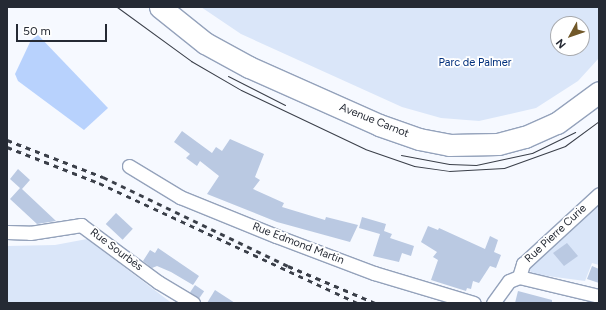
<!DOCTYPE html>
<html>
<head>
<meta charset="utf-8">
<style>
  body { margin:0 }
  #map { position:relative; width:606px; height:310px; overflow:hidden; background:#f6f9ff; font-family:Figtree,sans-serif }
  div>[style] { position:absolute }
  .green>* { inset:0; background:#dae6f9 }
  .water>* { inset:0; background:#b8d2fd }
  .building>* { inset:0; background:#bac9e2; transform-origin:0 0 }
  .roads { filter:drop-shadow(1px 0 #94a2bb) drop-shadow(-1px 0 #94a2bb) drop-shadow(0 1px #94a2bb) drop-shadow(0 -1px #94a2bb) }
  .street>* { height:13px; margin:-6.5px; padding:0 6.5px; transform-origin:6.5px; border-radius:6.5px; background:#fff }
  .primary>* { height:21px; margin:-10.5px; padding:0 10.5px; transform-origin:10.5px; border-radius:10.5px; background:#fff }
  .tram>* { height:1px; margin:-0.5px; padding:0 0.5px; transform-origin:0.5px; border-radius:0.5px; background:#3a3f49 }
  .rail>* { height:3px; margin-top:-1.5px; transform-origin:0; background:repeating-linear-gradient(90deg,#3a3f49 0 5px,transparent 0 10px) }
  span { translate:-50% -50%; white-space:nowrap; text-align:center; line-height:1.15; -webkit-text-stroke:3.5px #fff; paint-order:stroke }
  .park-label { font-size:11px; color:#002f7c }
  .street-label { font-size:11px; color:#252a34 }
  .frame { position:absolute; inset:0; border:8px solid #252a34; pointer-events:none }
  .north { position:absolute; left:550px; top:16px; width:40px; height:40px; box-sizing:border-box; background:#fff; border:1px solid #a8aaae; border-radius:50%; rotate:230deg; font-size:11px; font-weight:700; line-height:16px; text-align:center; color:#252a34 }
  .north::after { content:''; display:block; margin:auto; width:14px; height:18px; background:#715829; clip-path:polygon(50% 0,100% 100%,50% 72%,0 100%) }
  .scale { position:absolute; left:16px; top:24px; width:91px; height:18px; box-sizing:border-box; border:2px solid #252a34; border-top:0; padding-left:5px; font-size:12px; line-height:14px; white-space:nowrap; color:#252a34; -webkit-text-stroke:3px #fff; paint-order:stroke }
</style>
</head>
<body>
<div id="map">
  <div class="green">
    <i style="clip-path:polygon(evenodd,201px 7px,599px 7px,599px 58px,578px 81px,536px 108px,479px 121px,441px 118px,402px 107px,241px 34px,201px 7px,558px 24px,582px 24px,582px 48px,558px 48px,558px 24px)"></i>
    <i style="clip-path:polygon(599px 204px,599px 265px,592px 263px,585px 281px,532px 274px,528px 267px)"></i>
    <i style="clip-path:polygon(87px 239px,169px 301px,172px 303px,7px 303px,7px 246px,55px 245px)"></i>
  </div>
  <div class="water">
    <i style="clip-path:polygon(38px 35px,108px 108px,84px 130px,18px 81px,15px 74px,31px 40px)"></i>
  </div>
  <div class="building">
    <i style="clip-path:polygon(182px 131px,212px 153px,216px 147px,222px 151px,230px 139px,264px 154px,255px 177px,260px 180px,253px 189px,284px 203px,282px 207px,325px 220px,326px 217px,358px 225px,350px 242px,277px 222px,207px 194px,219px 176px,200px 161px,197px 166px,186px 158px,190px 154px,174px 142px)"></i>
    <i style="clip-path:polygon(18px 169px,30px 180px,22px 189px,56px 221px,37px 224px,10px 199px,20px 188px,10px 179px)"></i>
    <i style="left:116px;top:213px;width:23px;height:15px;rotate:43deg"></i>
    <i style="clip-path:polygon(362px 217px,386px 224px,384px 231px,392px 234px,390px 238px,414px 246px,411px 256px,402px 253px,399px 262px,373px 256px,380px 234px,359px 228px)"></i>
    <i style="clip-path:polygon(428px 226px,438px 230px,439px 228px,485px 249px,490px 236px,498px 240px,494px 252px,501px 255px,496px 268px,490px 266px,479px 283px,473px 281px,471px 289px,467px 288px,466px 291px,431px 280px,438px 260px,433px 257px,437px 252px,421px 242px)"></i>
    <i style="clip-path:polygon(567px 243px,578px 256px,564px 266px,553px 253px)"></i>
    <i style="clip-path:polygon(158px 248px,199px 276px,193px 285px,171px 272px,157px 266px,152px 268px,143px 261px,150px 250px,155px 253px)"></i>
    <i style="clip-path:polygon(592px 266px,599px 269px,599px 283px,587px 279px)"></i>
    <i style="left:195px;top:285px;width:11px;height:9px;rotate:34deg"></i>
    <i style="clip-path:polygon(215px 290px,235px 303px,207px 303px)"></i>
    <i style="clip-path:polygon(518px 291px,552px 300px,552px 303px,515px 303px)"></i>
  </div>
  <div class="roads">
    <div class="street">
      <i style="left:129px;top:166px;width:60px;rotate:31.3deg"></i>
      <i style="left:180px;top:197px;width:104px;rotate:22.1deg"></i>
      <i style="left:276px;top:236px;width:105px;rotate:20.7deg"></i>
      <i style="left:374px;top:273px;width:104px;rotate:16.7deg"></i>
      <i style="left:7px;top:232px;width:23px;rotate:2deg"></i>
      <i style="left:30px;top:233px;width:52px;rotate:-8.9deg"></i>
      <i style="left:81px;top:225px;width:96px;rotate:36.5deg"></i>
      <i style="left:158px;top:282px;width:41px;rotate:31deg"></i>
      <i style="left:519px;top:277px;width:14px;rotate:-73deg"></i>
      <i style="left:523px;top:264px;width:103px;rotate:-42.6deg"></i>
      <i style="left:493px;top:303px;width:27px;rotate:-54deg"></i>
      <i style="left:509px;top:281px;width:11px;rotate:-22deg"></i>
      <i style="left:519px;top:277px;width:82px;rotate:13.4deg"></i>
    </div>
    <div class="primary">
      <i style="left:160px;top:7px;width:58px;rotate:38.7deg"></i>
      <i style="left:205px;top:43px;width:50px;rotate:28.6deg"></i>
      <i style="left:249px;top:67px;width:142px;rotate:24deg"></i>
      <i style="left:379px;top:125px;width:42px;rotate:19.3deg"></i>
      <i style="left:419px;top:139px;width:31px;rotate:11deg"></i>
      <i style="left:449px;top:145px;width:49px;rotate:-1.2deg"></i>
      <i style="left:498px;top:144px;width:28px;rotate:-15deg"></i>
      <i style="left:525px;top:137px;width:35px;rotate:-24deg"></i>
      <i style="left:557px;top:123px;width:52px;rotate:-36.4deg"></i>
    </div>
  </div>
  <div class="tram">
    <i style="left:117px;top:7px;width:92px;rotate:36.1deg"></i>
    <i style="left:191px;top:61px;width:58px;rotate:30.1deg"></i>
    <i style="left:241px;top:90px;width:137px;rotate:25.4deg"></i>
    <i style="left:365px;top:149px;width:52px;rotate:19.1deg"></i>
    <i style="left:414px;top:166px;width:35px;rotate:8deg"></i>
    <i style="left:449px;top:171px;width:55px;rotate:-3.1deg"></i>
    <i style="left:504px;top:168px;width:65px;rotate:-19.8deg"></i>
    <i style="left:565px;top:146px;width:42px;rotate:-36.3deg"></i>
    <i style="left:228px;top:76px;width:64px;rotate:27deg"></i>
    <i style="left:401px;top:155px;width:49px;rotate:10.6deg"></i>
    <i style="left:449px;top:164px;width:27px;rotate:2deg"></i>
    <i style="left:476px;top:165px;width:57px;rotate:-12.1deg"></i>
    <i style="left:532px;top:153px;width:48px;rotate:-26deg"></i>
  </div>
  <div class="rail">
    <i style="left:7px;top:140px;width:103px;rotate:21.1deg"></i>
    <i style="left:103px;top:177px;width:205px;rotate:25.7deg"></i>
    <i style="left:288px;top:266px;width:95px;rotate:23deg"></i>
    <i style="left:7px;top:147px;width:99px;rotate:21.4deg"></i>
    <i style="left:99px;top:183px;width:285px;rotate:24.9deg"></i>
  </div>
  <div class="park-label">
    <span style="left:475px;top:63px">Parc de Palmer</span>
  </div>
  <div class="street-label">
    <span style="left:374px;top:121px;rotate:22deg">Avenue Carnot</span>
    <span style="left:556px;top:234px;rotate:-43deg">Rue Pierre Curie</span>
    <span style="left:298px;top:244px;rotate:21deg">Rue Edmond Martin</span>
    <span style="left:116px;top:250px;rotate:37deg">Rue Sourbès</span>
  </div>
  <div class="frame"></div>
  <div class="north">N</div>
  <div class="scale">50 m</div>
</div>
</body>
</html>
